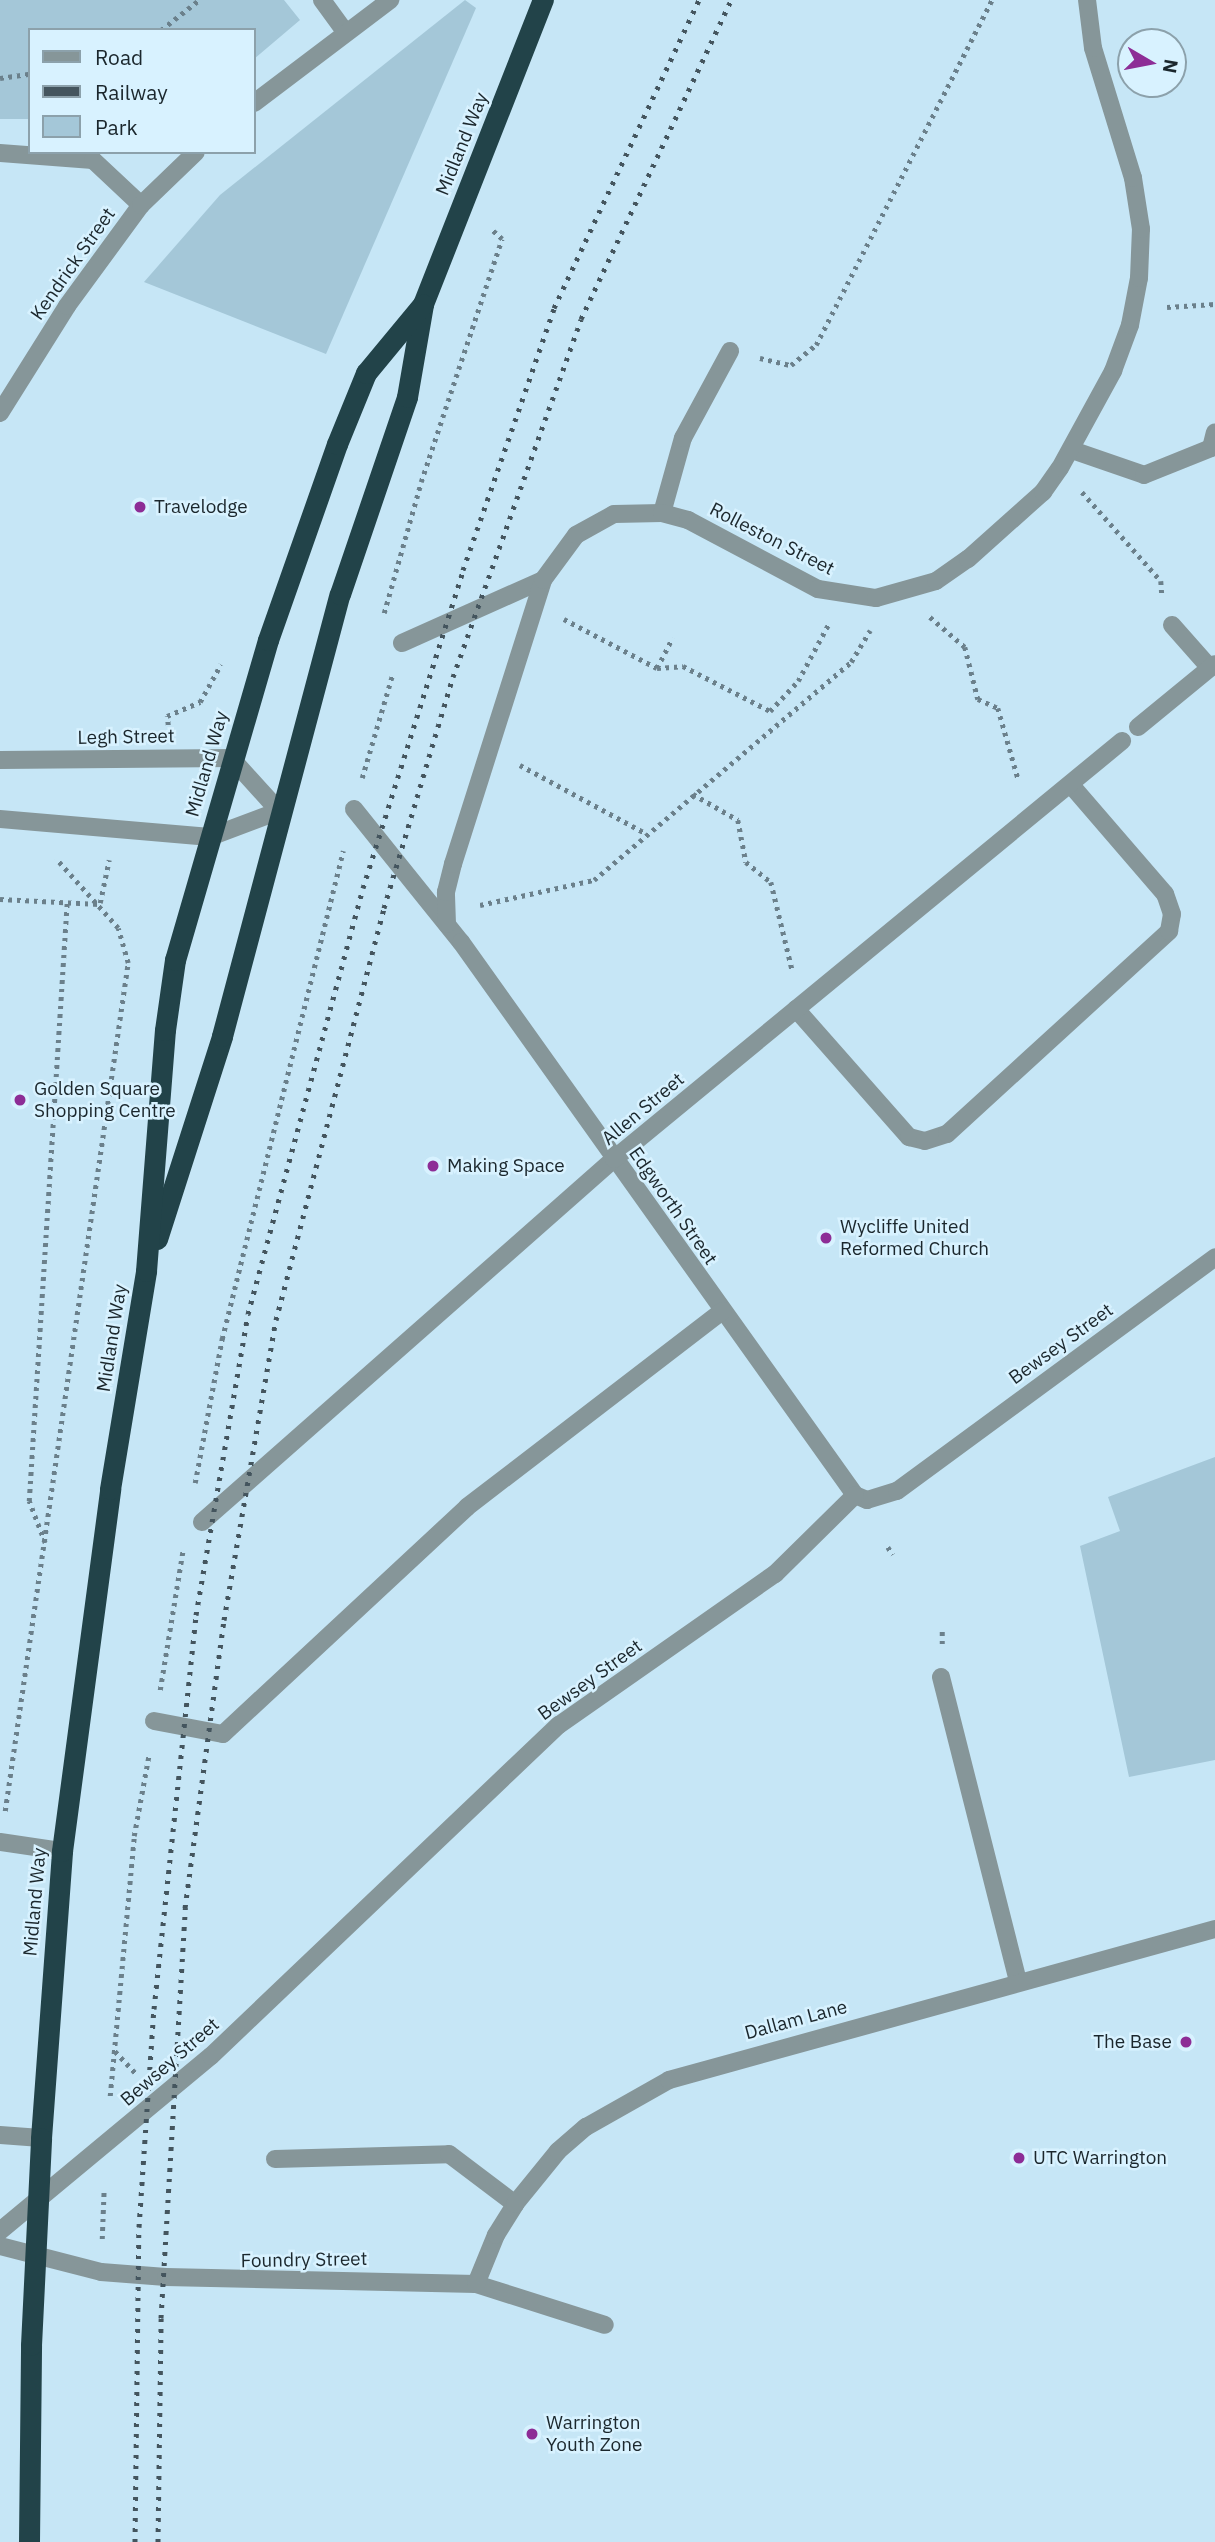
<!DOCTYPE html>
<html>
<head>
<meta charset="utf-8">
<style>
  body { margin:0 }
  #map { position:relative; width:1215px; height:2542px; overflow:hidden; background:#c6e6f6; font-family:"IBM Plex Sans",sans-serif }
  div>[style] { position:absolute }
  .green>* { inset:0; background:#a4c7d8 }
  .path>* { height:4.5px; margin-top:-2.25px; transform-origin:0; background:repeating-linear-gradient(90deg,#6b808b 0 3.5px,transparent 0 8.5px) }
  .minor>* { height:18px; margin:-9px; padding:0 9px; transform-origin:9px; border-radius:9px; background:#869699 }
  .highway>* { height:21px; margin:-10.5px; padding:0 10.5px; transform-origin:10.5px; border-radius:10.5px; background:#224349 }
  .rail>* { height:5px; margin-top:-2.5px; transform-origin:0; background:repeating-linear-gradient(90deg,#44555e 0 3.5px,transparent 0 10.5px) }
  .highway-bridge>* { height:21px; margin:-10.5px; padding:0 10.5px; transform-origin:10.5px; border-radius:10.5px; background:#224349 }
  .dots>* { width:19px; height:19px; translate:-50% -50%; box-sizing:border-box; border:4px solid #d8f2ff; border-radius:50% }
  span { translate:-50% -50%; white-space:nowrap; text-align:center; line-height:1.15; -webkit-text-stroke:5px #d8f2ff; paint-order:stroke }
  .street-label { font-size:19px; color:#1b272d }
  .poi-label { font-size:19px; color:#1b272d }
  .left { translate:0 -50%; text-align:left }
  .right { translate:-100% -50%; text-align:right }
  .legend { position:absolute; left:28px; top:28px; width:228px; height:126px; box-sizing:border-box; background:#d8f2ff; border:2px solid #8ca1ab; margin:0; padding:9px 12px; list-style:none; font-size:21px; color:#1b272d }
  .legend li { display:flex; align-items:center; gap:14px; height:35px }
  .legend b { width:35px; border:2px solid #8ca1ab }
  .north { position:absolute; left:1117px; top:28px; width:70px; height:70px; box-sizing:border-box; background:#d8f2ff; border:2px solid #8ca1ab; border-radius:50%; rotate:100deg; font-size:19px; font-weight:700; line-height:28px; text-align:center; color:#1b272d }
  .north::after { content:''; display:block; margin:auto; width:24px; height:32px; background:#8d2d96; clip-path:polygon(50% 0,100% 100%,50% 72%,0 100%) }
</style>
</head>
<body>
<div id="map">
  <div class="green">
    <i style="clip-path:polygon(0 0,284px 0,300px 20px,254px 59px,254px 30px,30px 30px,30px 119px,0 119px)"></i>
    <i style="clip-path:polygon(465px 0,476px 8px,326px 354px,144px 282px,220px 195px)"></i>
    <i style="clip-path:polygon(1215px 1457px,1215px 1760px,1129px 1777px,1080px 1546px,1120px 1531px,1108px 1497px)"></i>
  </div>
  <div class="path">
    <i style="left:161px;top:30px;width:48px;rotate:-38.3deg"></i>
    <i style="left:0;top:78px;width:30px;rotate:-8deg"></i>
    <i style="left:1167px;top:307px;width:48px;rotate:-3.6deg"></i>
    <i style="left:760px;top:358px;width:32px;rotate:13deg"></i>
    <i style="left:791px;top:365px;width:32px;rotate:-39deg"></i>
    <i style="left:816px;top:345px;width:387px;rotate:-63deg"></i>
    <i style="left:1082px;top:492px;width:119px;rotate:48.4deg"></i>
    <i style="left:1161px;top:581px;width:13px;rotate:86deg"></i>
    <i style="left:384px;top:613px;width:136px;rotate:-74.2deg"></i>
    <i style="left:421px;top:482px;width:256px;rotate:-71.6deg"></i>
    <i style="left:502px;top:239px;width:15px;rotate:-138deg"></i>
    <i style="left:930px;top:617px;width:46px;rotate:40.6deg"></i>
    <i style="left:965px;top:647px;width:54px;rotate:76deg"></i>
    <i style="left:978px;top:699px;width:22px;rotate:24deg"></i>
    <i style="left:998px;top:708px;width:73px;rotate:74.1deg"></i>
    <i style="left:564px;top:619px;width:105px;rotate:27.8deg"></i>
    <i style="left:657px;top:668px;width:26px;rotate:-4deg"></i>
    <i style="left:683px;top:666px;width:98px;rotate:27.3deg"></i>
    <i style="left:770px;top:711px;width:41px;rotate:-47deg"></i>
    <i style="left:798px;top:681px;width:64px;rotate:-61.8deg"></i>
    <i style="left:657px;top:668px;width:34px;rotate:-63deg"></i>
    <i style="left:168px;top:725px;width:9px;rotate:-96deg"></i>
    <i style="left:167px;top:716px;width:36px;rotate:-23deg"></i>
    <i style="left:200px;top:702px;width:43px;rotate:-61.1deg"></i>
    <i style="left:520px;top:765px;width:142px;rotate:28.5deg"></i>
    <i style="left:362px;top:778px;width:106px;rotate:-73.6deg"></i>
    <i style="left:693px;top:794px;width:52px;rotate:30deg"></i>
    <i style="left:738px;top:820px;width:43px;rotate:79.2deg"></i>
    <i style="left:746px;top:862px;width:32px;rotate:39deg"></i>
    <i style="left:771px;top:882px;width:89px;rotate:76.4deg"></i>
    <i style="left:0;top:899px;width:99px;rotate:2.9deg"></i>
    <i style="left:100px;top:903px;width:44px;rotate:-78.2deg"></i>
    <i style="left:480px;top:905px;width:117px;rotate:-12.4deg"></i>
    <i style="left:594px;top:880px;width:337px;rotate:-40.3deg"></i>
    <i style="left:851px;top:662px;width:37px;rotate:-59deg"></i>
    <i style="left:195px;top:1483px;width:147px;rotate:-79.4deg"></i>
    <i style="left:222px;top:1339px;width:503px;rotate:-76.07deg"></i>
    <i style="left:45px;top:1543px;width:45px;rotate:-110.9deg"></i>
    <i style="left:29px;top:1501px;width:600px;rotate:-86.37deg"></i>
    <i style="left:888px;top:1547px;width:9px;rotate:58deg"></i>
    <i style="left:942px;top:1644px;width:15px;rotate:-90deg"></i>
    <i style="left:160px;top:1690px;width:142px;rotate:-80.7deg"></i>
    <i style="left:5px;top:1811px;width:857px;rotate:-81.75deg"></i>
    <i style="left:128px;top:963px;width:36px;rotate:-106deg"></i>
    <i style="left:118px;top:928px;width:93px;rotate:-131.9deg"></i>
    <i style="left:115px;top:2051px;width:33px;rotate:47deg"></i>
    <i style="left:110px;top:2096px;width:261px;rotate:-84.7deg"></i>
    <i style="left:134px;top:1836px;width:83px;rotate:-79.6deg"></i>
    <i style="left:102px;top:2239px;width:51px;rotate:-87.8deg"></i>
  </div>
  <div class="minor">
    <i style="left:322px;top:0;width:39px;rotate:54deg"></i>
    <i style="left:254px;top:103px;width:171px;rotate:-37.1deg"></i>
    <i style="left:0;top:153px;width:93px;rotate:4.3deg"></i>
    <i style="left:93px;top:160px;width:66px;rotate:43.2deg"></i>
    <i style="left:0;top:413px;width:126px;rotate:-57.9deg"></i>
    <i style="left:67px;top:306px;width:125px;rotate:-53.8deg"></i>
    <i style="left:141px;top:205px;width:76px;rotate:-43.9deg"></i>
    <i style="left:1072px;top:450px;width:76px;rotate:19.1deg"></i>
    <i style="left:1144px;top:475px;width:72px;rotate:-21.9deg"></i>
    <i style="left:1211px;top:448px;width:16px;rotate:-76deg"></i>
    <i style="left:662px;top:513px;width:78px;rotate:-74.4deg"></i>
    <i style="left:683px;top:438px;width:99px;rotate:-61.6deg"></i>
    <i style="left:1172px;top:625px;width:57px;rotate:48.5deg"></i>
    <i style="left:402px;top:643px;width:154px;rotate:-24.1deg"></i>
    <i style="left:1138px;top:727px;width:99px;rotate:-39.3deg"></i>
    <i style="left:0;top:760px;width:231px;rotate:-0.5deg"></i>
    <i style="left:231px;top:758px;width:72px;rotate:47.8deg"></i>
    <i style="left:279px;top:811px;width:74px;rotate:159.4deg"></i>
    <i style="left:210px;top:837px;width:211px;rotate:-175.1deg"></i>
    <i style="left:354px;top:809px;width:171px;rotate:51.2deg"></i>
    <i style="left:461px;top:942px;width:679px;rotate:54.53deg"></i>
    <i style="left:855px;top:1495px;width:13px;rotate:23deg"></i>
    <i style="left:867px;top:1500px;width:31px;rotate:-17deg"></i>
    <i style="left:897px;top:1491px;width:395px;rotate:-36.3deg"></i>
    <i style="left:447px;top:924px;width:32px;rotate:-92deg"></i>
    <i style="left:446px;top:892px;width:29px;rotate:-76deg"></i>
    <i style="left:453px;top:864px;width:298px;rotate:-72.4deg"></i>
    <i style="left:543px;top:580px;width:56px;rotate:-53.7deg"></i>
    <i style="left:576px;top:535px;width:43px;rotate:-28.9deg"></i>
    <i style="left:614px;top:514px;width:48px;rotate:-1.2deg"></i>
    <i style="left:662px;top:513px;width:27px;rotate:15deg"></i>
    <i style="left:688px;top:520px;width:147px;rotate:28deg"></i>
    <i style="left:818px;top:589px;width:59px;rotate:8.8deg"></i>
    <i style="left:876px;top:598px;width:62px;rotate:-15.8deg"></i>
    <i style="left:936px;top:581px;width:39px;rotate:-35deg"></i>
    <i style="left:968px;top:559px;width:101px;rotate:-41.8deg"></i>
    <i style="left:1043px;top:492px;width:29px;rotate:-55deg"></i>
    <i style="left:1060px;top:468px;width:111px;rotate:-61.3deg"></i>
    <i style="left:1113px;top:371px;width:49px;rotate:-69.7deg"></i>
    <i style="left:1130px;top:325px;width:48px;rotate:-79.2deg"></i>
    <i style="left:1139px;top:278px;width:49px;rotate:-87.7deg"></i>
    <i style="left:1141px;top:229px;width:52px;rotate:-98.9deg"></i>
    <i style="left:1133px;top:178px;width:136px;rotate:-107.1deg"></i>
    <i style="left:1093px;top:48px;width:48px;rotate:-97.1deg"></i>
    <i style="left:796px;top:1009px;width:171px;rotate:48.6deg"></i>
    <i style="left:909px;top:1137px;width:16px;rotate:14deg"></i>
    <i style="left:925px;top:1141px;width:23px;rotate:-18deg"></i>
    <i style="left:947px;top:1134px;width:301px;rotate:-42.4deg"></i>
    <i style="left:1169px;top:931px;width:17px;rotate:-80deg"></i>
    <i style="left:1172px;top:914px;width:21px;rotate:-109deg"></i>
    <i style="left:1165px;top:894px;width:145px;rotate:-130.8deg"></i>
    <i style="left:202px;top:1522px;width:549px;rotate:-41.38deg"></i>
    <i style="left:614px;top:1159px;width:658px;rotate:-39.45deg"></i>
    <i style="left:941px;top:1677px;width:314px;rotate:75.8deg"></i>
    <i style="left:154px;top:1721px;width:70px;rotate:10.7deg"></i>
    <i style="left:223px;top:1734px;width:333px;rotate:-42.9deg"></i>
    <i style="left:467px;top:1507px;width:322px;rotate:-37.5deg"></i>
    <i style="left:0;top:1842px;width:63px;rotate:8.3deg"></i>
    <i style="left:0;top:2135px;width:41px;rotate:4.2deg"></i>
    <i style="left:275px;top:2159px;width:174px;rotate:-1.6deg"></i>
    <i style="left:449px;top:2154px;width:83px;rotate:37.1deg"></i>
    <i style="left:0;top:2231px;width:274px;rotate:-39.7deg"></i>
    <i style="left:211px;top:2056px;width:480px;rotate:-43.6deg"></i>
    <i style="left:559px;top:1725px;width:264px;rotate:-35deg"></i>
    <i style="left:775px;top:1574px;width:112px;rotate:-44.6deg"></i>
    <i style="left:0;top:2246px;width:104px;rotate:14.4deg"></i>
    <i style="left:101px;top:2272px;width:65px;rotate:4.4deg"></i>
    <i style="left:166px;top:2277px;width:310px;rotate:1.3deg"></i>
    <i style="left:476px;top:2284px;width:135px;rotate:17.6deg"></i>
    <i style="left:476px;top:2284px;width:53px;rotate:-67.8deg"></i>
    <i style="left:496px;top:2235px;width:36px;rotate:-58deg"></i>
    <i style="left:515px;top:2204px;width:68px;rotate:-50.9deg"></i>
    <i style="left:558px;top:2151px;width:37px;rotate:-41deg"></i>
    <i style="left:586px;top:2127px;width:95px;rotate:-29.5deg"></i>
    <i style="left:669px;top:2080px;width:566px;rotate:-15.46deg"></i>
  </div>
  <div class="highway">
    <i style="left:157px;top:1239px;width:213px;rotate:-72.2deg"></i>
    <i style="left:222px;top:1036px;width:457px;rotate:-75.1deg"></i>
    <i style="left:340px;top:594px;width:208px;rotate:-71.2deg"></i>
    <i style="left:407px;top:397px;width:94px;rotate:-80.2deg"></i>
    <i style="left:423px;top:304px;width:327px;rotate:-68.5deg"></i>
    <i style="left:41px;top:2138px;width:288px;rotate:-85.8deg"></i>
    <i style="left:62px;top:1851px;width:365px;rotate:-82.4deg"></i>
    <i style="left:110px;top:1489px;width:221px;rotate:-80.6deg"></i>
    <i style="left:146px;top:1271px;width:242px;rotate:-85.5deg"></i>
    <i style="left:165px;top:1030px;width:71px;rotate:-81.9deg"></i>
    <i style="left:175px;top:960px;width:333px;rotate:-73.8deg"></i>
    <i style="left:268px;top:640px;width:208px;rotate:-70.6deg"></i>
    <i style="left:337px;top:444px;width:77px;rotate:-67.8deg"></i>
    <i style="left:366px;top:373px;width:89px;rotate:-50.4deg"></i>
    <i style="left:29px;top:2542px;width:197px;rotate:-89.4deg"></i>
  </div>
  <div class="rail">
    <i style="left:135px;top:2542px;width:315px;rotate:-89.3deg"></i>
    <i style="left:139px;top:2227px;width:219px;rotate:-86.1deg"></i>
    <i style="left:154px;top:2009px;width:396px;rotate:-83.9deg"></i>
    <i style="left:196px;top:1615px;width:305px;rotate:-80.2deg"></i>
    <i style="left:248px;top:1314px;width:441px;rotate:-74.9deg"></i>
    <i style="left:363px;top:888px;width:333px;rotate:-72.5deg"></i>
    <i style="left:463px;top:570px;width:277px;rotate:-70.8deg"></i>
    <i style="left:554px;top:308px;width:340px;rotate:-64.8deg"></i>
    <i style="left:158px;top:2542px;width:224px;rotate:-89.2deg"></i>
    <i style="left:161px;top:2318px;width:411px;rotate:-86.6deg"></i>
    <i style="left:185px;top:1908px;width:291px;rotate:-82.3deg"></i>
    <i style="left:224px;top:1620px;width:304px;rotate:-80.2deg"></i>
    <i style="left:276px;top:1320px;width:426px;rotate:-75.3deg"></i>
    <i style="left:384px;top:908px;width:241px;rotate:-73.4deg"></i>
    <i style="left:453px;top:677px;width:380px;rotate:-70.3deg"></i>
    <i style="left:581px;top:319px;width:353px;rotate:-64.8deg"></i>
  </div>
  <div class="highway-bridge">
    <i style="left:31px;top:2345px;width:207px;rotate:-87.2deg"></i>
  </div>
  <div class="dots">
    <i style="left:140px;top:507px;background:#8d2d96"></i>
    <i style="left:20px;top:1100px;background:#8d2d96"></i>
    <i style="left:433px;top:1166px;background:#8d2d96"></i>
    <i style="left:826px;top:1238px;background:#8d2d96"></i>
    <i style="left:1186px;top:2042px;background:#8d2d96"></i>
    <i style="left:1019px;top:2158px;background:#8d2d96"></i>
    <i style="left:532px;top:2434px;background:#8d2d96"></i>
  </div>
  <div class="street-label">
    <span style="left:462px;top:144px;rotate:-68deg">Midland Way</span>
    <span style="left:73px;top:264px;rotate:-55deg">Kendrick Street</span>
    <span style="left:772px;top:539px;rotate:27deg">Rolleston Street</span>
    <span style="left:126px;top:737px;rotate:-1deg">Legh Street</span>
    <span style="left:207px;top:764px;rotate:-74deg">Midland Way</span>
    <span style="left:643px;top:1109px;rotate:-40deg">Allen Street</span>
    <span style="left:673px;top:1206px;rotate:55deg">Edgworth Street</span>
    <span style="left:112px;top:1338px;rotate:-81deg">Midland Way</span>
    <span style="left:1061px;top:1344px;rotate:-36deg">Bewsey Street</span>
    <span style="left:590px;top:1680px;rotate:-36deg">Bewsey Street</span>
    <span style="left:35px;top:1902px;rotate:-85deg">Midland Way</span>
    <span style="left:796px;top:2020px;rotate:-15deg">Dallam Lane</span>
    <span style="left:170px;top:2062px;rotate:-41deg">Bewsey Street</span>
    <span style="left:304px;top:2260px;rotate:-1deg">Foundry Street</span>
  </div>
  <div class="poi-label">
    <span class="left" style="left:154px;top:507px">Travelodge</span>
    <span class="left" style="left:34px;top:1100px">Golden Square<br>Shopping Centre</span>
    <span class="left" style="left:447px;top:1166px">Making Space</span>
    <span class="left" style="left:840px;top:1238px">Wycliffe United<br>Reformed Church</span>
    <span class="right" style="left:1172px;top:2042px">The Base</span>
    <span class="left" style="left:1033px;top:2158px">UTC Warrington</span>
    <span class="left" style="left:546px;top:2434px">Warrington<br>Youth Zone</span>
  </div>
  <ul class="legend">
  <li><b style="height:9px;background:#869699"></b>Road</li>
  <li><b style="height:9px;background:#44555e"></b>Railway</li>
  <li><b style="height:19px;background:#a4c7d8"></b>Park</li>
  </ul>
  <div class="north">N</div>
</div>
</body>
</html>
